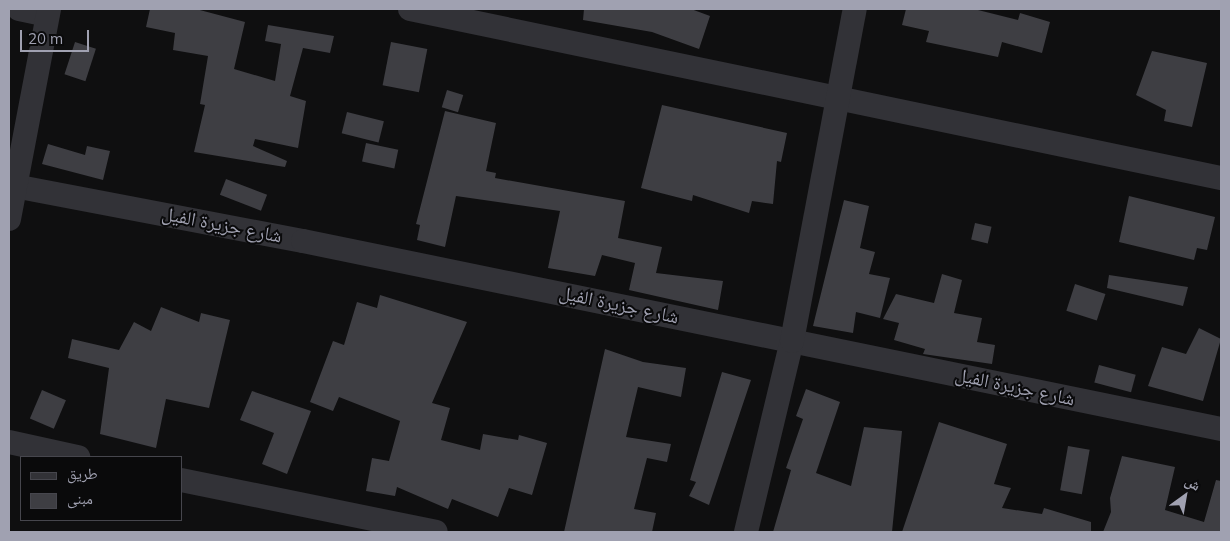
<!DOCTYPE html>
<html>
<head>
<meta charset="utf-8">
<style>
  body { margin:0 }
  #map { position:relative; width:1230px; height:541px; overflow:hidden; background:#0f0f10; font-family:Mulish,"Noto Naskh Arabic",sans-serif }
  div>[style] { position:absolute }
  .building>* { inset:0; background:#3e3e43; transform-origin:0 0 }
  .minor>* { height:24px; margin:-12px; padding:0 12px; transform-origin:12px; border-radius:12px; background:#323237 }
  span { translate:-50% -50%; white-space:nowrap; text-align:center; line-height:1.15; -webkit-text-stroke:4px #0a0a0b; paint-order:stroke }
  .street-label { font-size:19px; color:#a0a1b1 }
  .frame { position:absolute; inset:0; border:10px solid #a0a1b1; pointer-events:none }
  .legend { position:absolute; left:20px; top:456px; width:162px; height:65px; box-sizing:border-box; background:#0a0a0b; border:1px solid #46464d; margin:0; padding:6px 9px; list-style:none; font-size:15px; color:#a0a1b1 }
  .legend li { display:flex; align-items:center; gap:10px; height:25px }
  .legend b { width:25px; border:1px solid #46464d }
  .north { position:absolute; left:1160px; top:471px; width:50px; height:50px; -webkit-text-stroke:4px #0a0a0b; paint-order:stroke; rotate:32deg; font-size:14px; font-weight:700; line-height:20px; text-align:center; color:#a0a1b1 }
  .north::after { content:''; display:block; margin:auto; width:18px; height:22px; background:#a0a1b1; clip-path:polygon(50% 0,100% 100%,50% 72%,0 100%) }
  .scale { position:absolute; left:20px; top:30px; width:69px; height:22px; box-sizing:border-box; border:2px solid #a0a1b1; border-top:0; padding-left:6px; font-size:15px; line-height:18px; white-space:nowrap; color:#a0a1b1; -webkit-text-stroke:4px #0a0a0b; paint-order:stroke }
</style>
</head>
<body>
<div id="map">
  <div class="building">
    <i style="clip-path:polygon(150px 9px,196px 9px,245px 22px,234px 69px,275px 81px,281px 44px,265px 41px,268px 25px,334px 36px,330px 53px,303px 48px,290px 96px,306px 101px,298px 148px,255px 139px,253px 146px,287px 161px,285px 167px,194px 152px,205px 105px,200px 104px,208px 56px,173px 50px,175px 33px,146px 27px)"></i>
    <i style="clip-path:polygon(584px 9px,691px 9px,710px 16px,699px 49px,652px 32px,583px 20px)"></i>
    <i style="clip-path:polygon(906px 9px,974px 9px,1018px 20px,1020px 13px,1050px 22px,1042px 53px,1002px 42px,998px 57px,926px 42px,929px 31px,902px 25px)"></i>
    <i style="left:75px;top:42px;width:22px;height:34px;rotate:18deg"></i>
    <i style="left:391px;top:42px;width:37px;height:44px;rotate:11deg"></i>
    <i style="clip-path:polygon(1152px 51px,1207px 63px,1192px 127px,1164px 121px,1166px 110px,1136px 95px)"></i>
    <i style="left:447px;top:90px;width:17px;height:18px;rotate:17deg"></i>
    <i style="clip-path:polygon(662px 105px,787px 133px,781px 162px,777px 161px,773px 204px,752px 201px,749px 213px,693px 195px,692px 201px,641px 188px)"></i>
    <i style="clip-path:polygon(445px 111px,496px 123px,486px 171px,496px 173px,495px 178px,625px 201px,618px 238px,662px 247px,656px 273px,723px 281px,718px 310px,629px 290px,635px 263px,602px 255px,595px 276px,548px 268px,560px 211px,456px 196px,445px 247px,417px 240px,420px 225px,416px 224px)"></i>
    <i style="left:347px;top:112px;width:38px;height:22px;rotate:14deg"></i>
    <i style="left:366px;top:143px;width:33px;height:19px;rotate:12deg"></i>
    <i style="clip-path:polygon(48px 144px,85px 155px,87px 146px,110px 151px,103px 180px,42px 164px)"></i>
    <i style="left:226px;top:179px;width:44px;height:17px;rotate:21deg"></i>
    <i style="clip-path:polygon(1129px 196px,1215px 217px,1207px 250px,1197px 248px,1194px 260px,1119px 242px)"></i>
    <i style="clip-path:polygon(844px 200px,869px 206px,860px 248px,875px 252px,869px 274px,890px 278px,880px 318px,856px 312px,853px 333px,813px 326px)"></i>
    <i style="left:975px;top:223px;width:17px;height:17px;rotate:13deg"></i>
    <i style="clip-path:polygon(942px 274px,962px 280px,954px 313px,982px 318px,977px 342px,995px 345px,992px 364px,923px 354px,925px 349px,894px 340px,899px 323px,883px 319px,896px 294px,934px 303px)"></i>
    <i style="clip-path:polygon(1109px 275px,1188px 287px,1183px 306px,1107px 288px)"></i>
    <i style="left:1075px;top:284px;width:32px;height:28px;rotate:18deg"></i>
    <i style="clip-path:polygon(380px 295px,467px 322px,432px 403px,450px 408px,441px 440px,480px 450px,483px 434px,518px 440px,519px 435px,547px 443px,532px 495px,509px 488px,498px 517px,452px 499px,448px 509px,397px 487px,395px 496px,366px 491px,372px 458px,389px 461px,400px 421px,339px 397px,333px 411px,310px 402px,333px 341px,344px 345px,357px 302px,377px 308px)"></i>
    <i style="clip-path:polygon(161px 307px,199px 322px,201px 313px,230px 320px,209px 408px,166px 399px,156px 448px,100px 434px,109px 368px,68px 358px,72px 339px,119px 350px,134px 322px,151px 331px)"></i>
    <i style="clip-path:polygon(1199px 328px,1221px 339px,1203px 401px,1148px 386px,1162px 347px,1186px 354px)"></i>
    <i style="clip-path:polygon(605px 349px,643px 362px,686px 368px,681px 397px,638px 387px,626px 437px,671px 444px,667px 462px,647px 458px,634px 509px,656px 513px,652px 532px,564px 532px)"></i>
    <i style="left:1099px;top:365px;width:38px;height:18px;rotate:15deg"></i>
    <i style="clip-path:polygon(722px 372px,751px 380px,709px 505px,689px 496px,696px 482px,690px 480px)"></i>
    <i style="clip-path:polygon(806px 389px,840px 402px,816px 473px,851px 486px,864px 427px,902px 431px,892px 532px,773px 532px,791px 470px,786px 468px,803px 419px,796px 416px)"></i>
    <i style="left:42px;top:390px;width:26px;height:31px;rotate:23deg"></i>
    <i style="clip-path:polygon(252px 391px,311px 411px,287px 474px,262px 464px,274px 433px,240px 420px)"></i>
    <i style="clip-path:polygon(939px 422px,1007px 444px,994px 484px,1011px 488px,1002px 508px,1042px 514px,1044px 508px,1091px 522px,1091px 532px,902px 532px)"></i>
    <i style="left:1068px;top:446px;width:22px;height:45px;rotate:10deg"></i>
    <i style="clip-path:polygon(1122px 456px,1175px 467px,1165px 510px,1204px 522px,1216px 480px,1221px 481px,1221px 532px,1103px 532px,1111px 512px,1110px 498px)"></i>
  </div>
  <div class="minor">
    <i style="left:19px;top:9px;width:29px;rotate:12deg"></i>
    <i style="left:410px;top:9px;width:828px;rotate:11.77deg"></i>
    <i style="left:9px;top:185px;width:299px;rotate:10.8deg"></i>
    <i style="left:303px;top:241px;width:937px;rotate:11.57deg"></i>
    <i style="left:9px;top:219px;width:214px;rotate:-79.2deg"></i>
    <i style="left:9px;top:442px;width:71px;rotate:12.3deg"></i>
    <i style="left:181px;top:480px;width:260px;rotate:11.5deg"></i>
    <i style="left:746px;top:532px;width:196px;rotate:-76.5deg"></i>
    <i style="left:792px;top:341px;width:338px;rotate:-79.3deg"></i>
  </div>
  <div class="street-label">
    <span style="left:222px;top:225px;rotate:11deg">شارع جزيرة الفيل</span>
    <span style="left:619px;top:305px;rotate:12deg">شارع جزيرة الفيل</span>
    <span style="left:1015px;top:387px;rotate:12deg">شارع جزيرة الفيل</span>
  </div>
  <div class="frame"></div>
  <ul class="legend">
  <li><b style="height:6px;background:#323237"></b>طريق</li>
  <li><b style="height:14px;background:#3e3e43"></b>مبنى</li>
  </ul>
  <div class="north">ش</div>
  <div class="scale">20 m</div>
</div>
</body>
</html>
